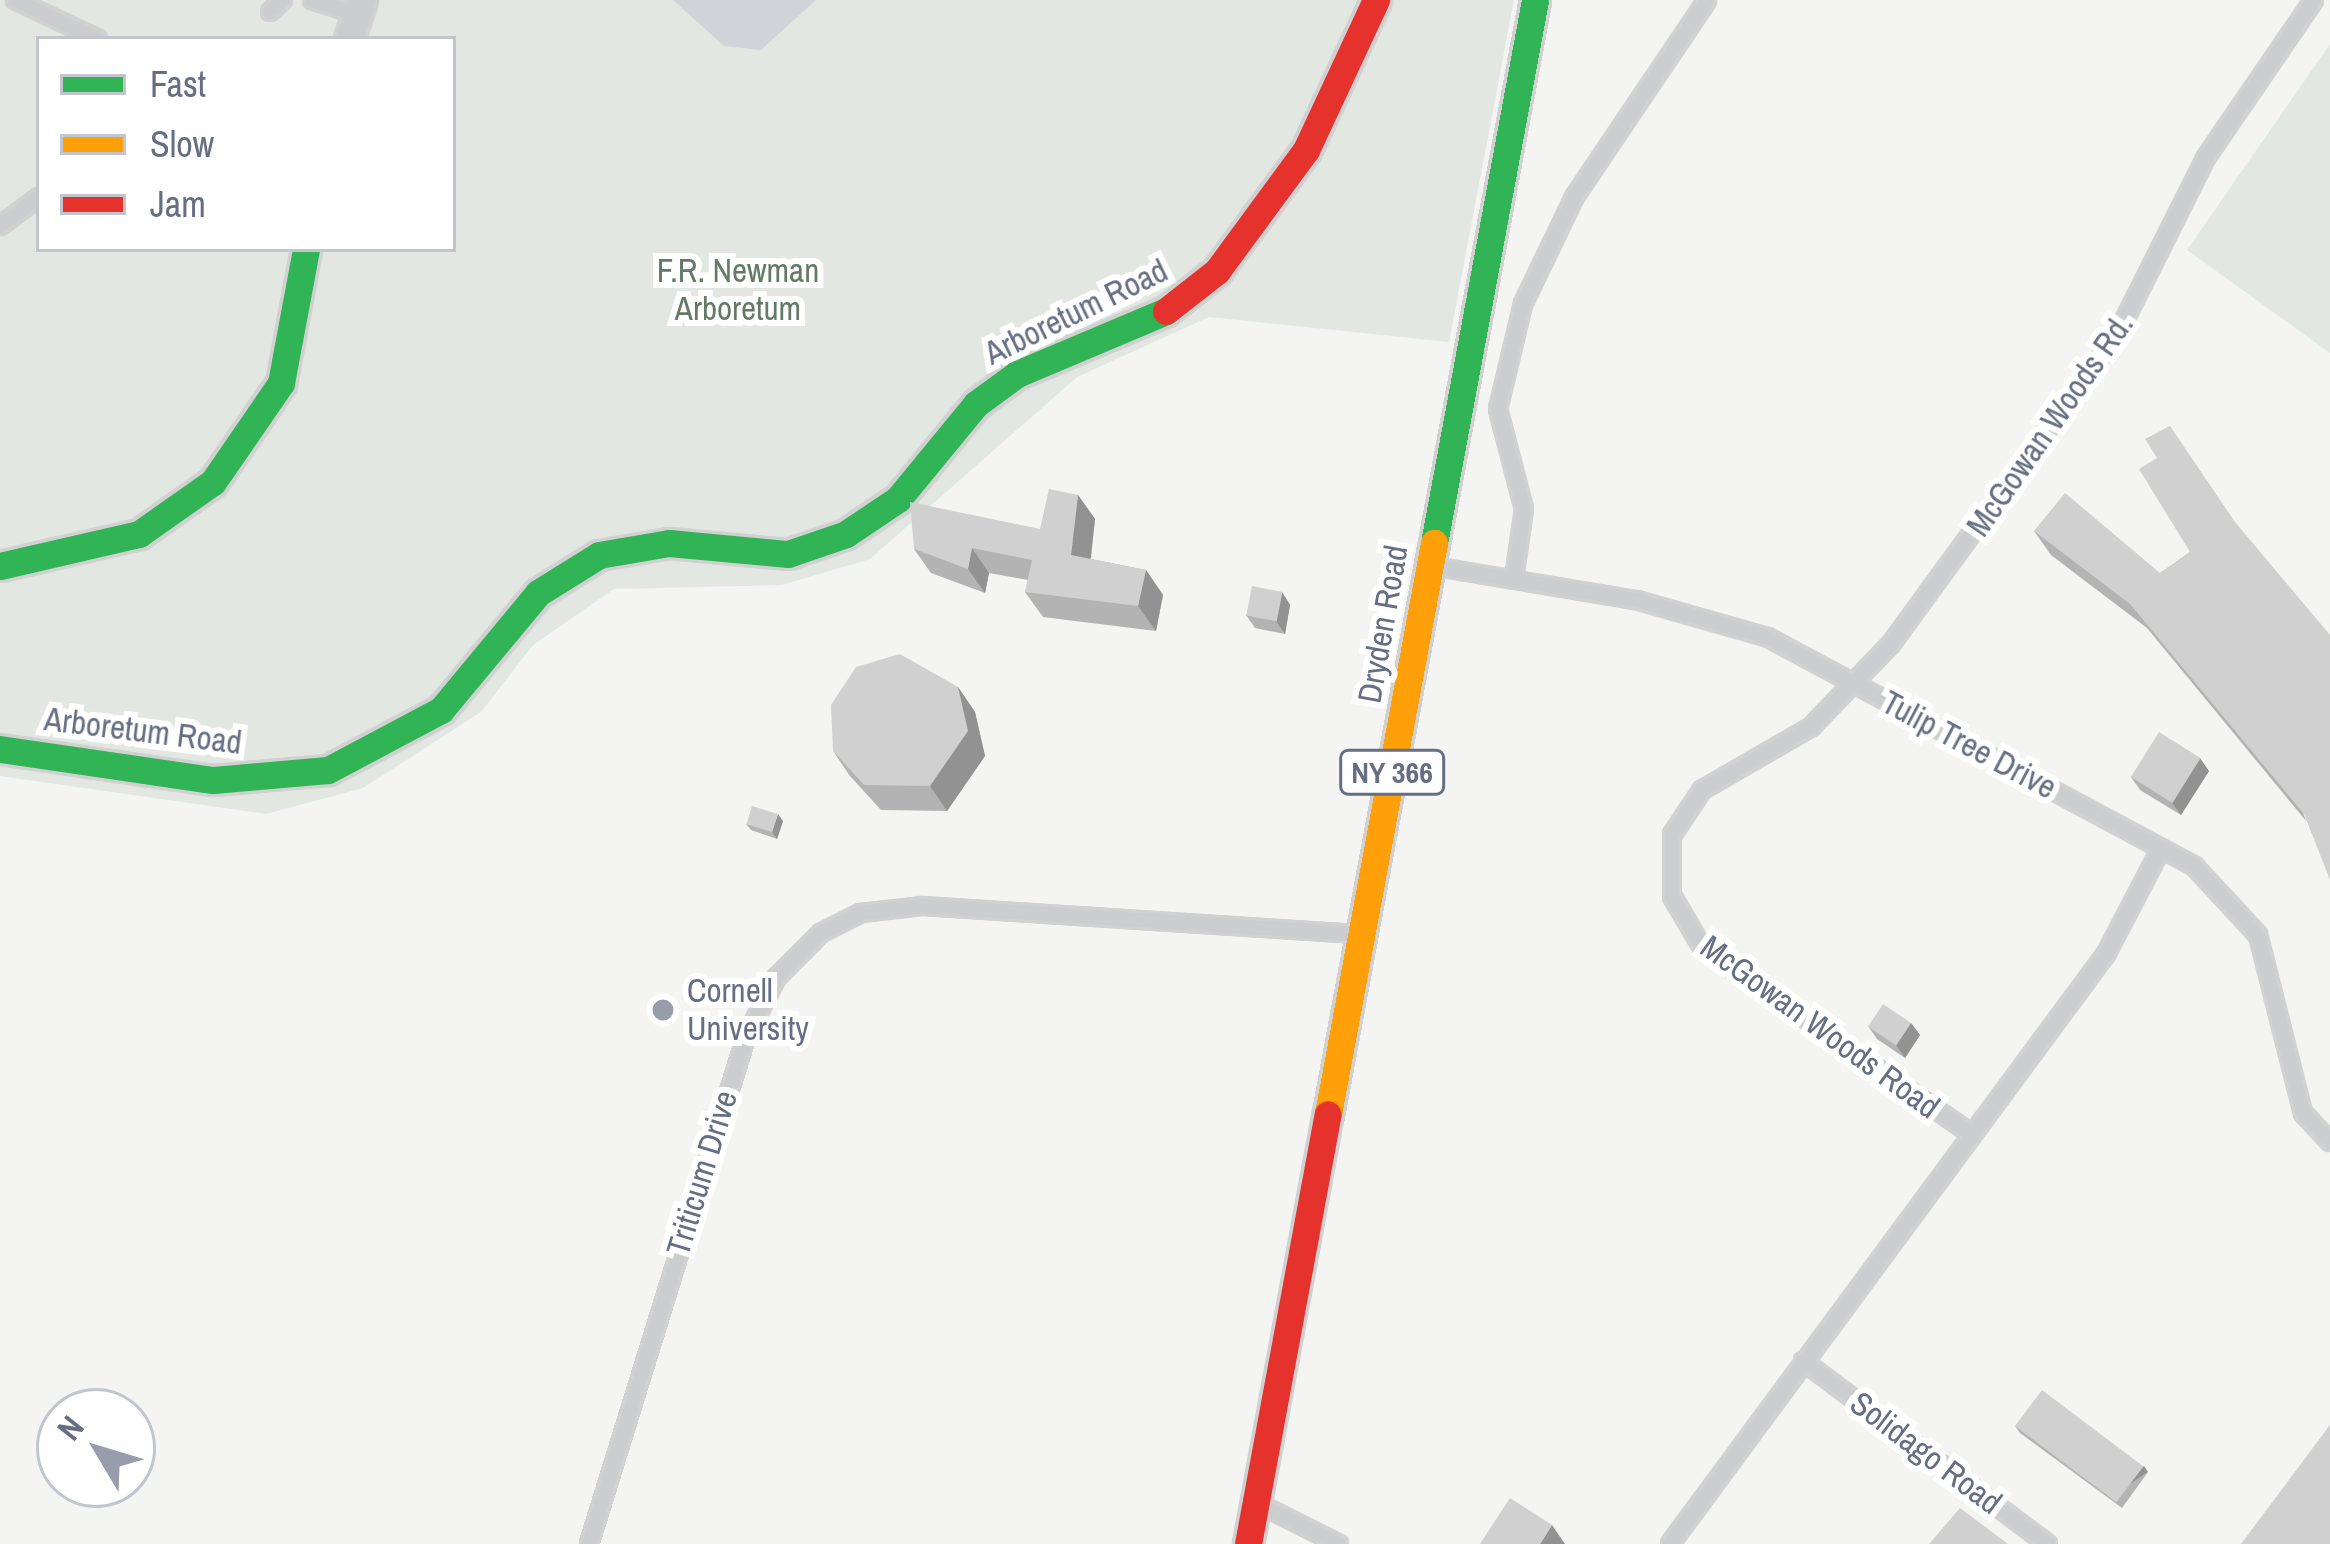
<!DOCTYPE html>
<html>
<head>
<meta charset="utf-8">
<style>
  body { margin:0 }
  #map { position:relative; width:2330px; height:1544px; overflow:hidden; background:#f4f4f3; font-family:"Archivo Narrow",sans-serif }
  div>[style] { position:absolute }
  .green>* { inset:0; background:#e2e7e1 }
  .water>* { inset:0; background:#d0d4d9 }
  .roads { filter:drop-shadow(3px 0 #d1d1d2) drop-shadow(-3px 0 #d1d1d2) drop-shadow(0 3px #d1d1d2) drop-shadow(0 -3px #d1d1d2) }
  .lane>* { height:14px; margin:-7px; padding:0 7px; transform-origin:7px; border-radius:7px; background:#cccdce }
  .street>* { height:27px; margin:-13.5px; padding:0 13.5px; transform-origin:13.5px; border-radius:13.5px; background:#cccdce }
  .fast>* { height:27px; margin:-13.5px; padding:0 13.5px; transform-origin:13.5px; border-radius:13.5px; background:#30b455 }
  .slow>* { height:27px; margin:-13.5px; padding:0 13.5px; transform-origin:13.5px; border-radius:13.5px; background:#ff9f0a }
  .jam>* { height:27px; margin:-13.5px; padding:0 13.5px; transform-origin:13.5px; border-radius:13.5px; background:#e5322d }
  .wall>* { inset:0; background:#b3b3b4 }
  .shaded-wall>* { inset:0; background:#929292; transform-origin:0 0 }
  .building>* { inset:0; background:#d0d0d1; transform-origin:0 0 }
  .dots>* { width:33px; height:33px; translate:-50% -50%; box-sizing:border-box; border:6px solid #fff; border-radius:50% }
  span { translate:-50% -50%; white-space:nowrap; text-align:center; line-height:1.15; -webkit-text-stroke:12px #fff; paint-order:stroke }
  .shield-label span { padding:3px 9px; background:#fff; border:3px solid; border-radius:9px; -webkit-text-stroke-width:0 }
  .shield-label { font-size:30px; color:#656e82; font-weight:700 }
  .park-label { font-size:33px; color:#637a64 }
  .street-label { font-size:33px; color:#656e82 }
  .poi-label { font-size:33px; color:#656e82 }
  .left { translate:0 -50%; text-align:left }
  .legend { position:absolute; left:36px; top:36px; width:420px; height:216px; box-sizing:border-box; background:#fff; border:3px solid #c1c5cd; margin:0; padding:15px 21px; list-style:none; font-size:36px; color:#656e82 }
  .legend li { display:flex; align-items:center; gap:24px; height:60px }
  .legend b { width:60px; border:3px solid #c1c5cd }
  .north { position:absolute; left:36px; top:1388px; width:120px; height:120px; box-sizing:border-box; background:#fff; border:3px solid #c1c5cd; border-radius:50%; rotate:308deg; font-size:33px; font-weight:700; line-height:48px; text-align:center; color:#656e82 }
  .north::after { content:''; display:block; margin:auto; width:42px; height:54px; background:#979daa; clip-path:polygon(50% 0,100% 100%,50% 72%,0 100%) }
</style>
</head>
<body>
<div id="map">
  <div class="green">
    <i style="clip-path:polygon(evenodd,0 0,1514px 0,1449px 342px,1209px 317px,1077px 377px,870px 559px,782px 585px,614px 589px,533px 645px,481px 712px,363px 788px,266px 814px,0 776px,0 0,39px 39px,453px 39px,453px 249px,39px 249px,39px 39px)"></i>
    <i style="clip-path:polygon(2330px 44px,2330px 353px,2187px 250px)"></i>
  </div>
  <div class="water">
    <i style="clip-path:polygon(673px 0,816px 0,761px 50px,724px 46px)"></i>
  </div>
  <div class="roads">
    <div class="lane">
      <i style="left:15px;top:0;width:92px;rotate:25.2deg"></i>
      <i style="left:312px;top:0;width:46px;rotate:17.7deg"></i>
      <i style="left:270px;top:12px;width:18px;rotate:-43deg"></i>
      <i style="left:0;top:226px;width:49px;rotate:-36.6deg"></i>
      <i style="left:1432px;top:566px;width:207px;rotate:9.5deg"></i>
      <i style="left:1636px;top:600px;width:136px;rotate:15.8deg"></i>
      <i style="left:1767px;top:637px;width:485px;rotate:28.2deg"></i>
      <i style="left:2194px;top:866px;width:94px;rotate:47.2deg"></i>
      <i style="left:2258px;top:935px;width:184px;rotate:75.8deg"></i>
      <i style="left:2303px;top:1113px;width:40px;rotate:47deg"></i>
      <i style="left:1514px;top:579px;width:71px;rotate:-81.9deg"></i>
      <i style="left:1524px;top:509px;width:103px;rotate:-104.6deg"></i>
      <i style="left:1498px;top:409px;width:108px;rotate:-76.6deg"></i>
      <i style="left:1523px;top:304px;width:120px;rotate:-64.3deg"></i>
      <i style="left:1575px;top:196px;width:236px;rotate:-56deg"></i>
      <i style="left:1970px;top:1133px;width:326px;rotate:-145.2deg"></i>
      <i style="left:1702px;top:947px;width:59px;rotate:-120.5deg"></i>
      <i style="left:1672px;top:896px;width:61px;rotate:-90deg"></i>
      <i style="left:1672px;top:835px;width:54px;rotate:-56.3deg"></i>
      <i style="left:1702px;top:790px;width:126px;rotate:-30deg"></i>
      <i style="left:1811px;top:727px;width:115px;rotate:-46.1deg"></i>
      <i style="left:1891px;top:644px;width:387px;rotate:-53.9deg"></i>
      <i style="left:2119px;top:331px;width:192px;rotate:-63.4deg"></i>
      <i style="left:2205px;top:159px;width:193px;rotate:-55.6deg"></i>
      <i style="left:1803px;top:1361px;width:306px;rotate:36.8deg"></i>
      <i style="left:1263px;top:1506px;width:85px;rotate:26.6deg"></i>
      <i style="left:589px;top:1544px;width:531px;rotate:-72.79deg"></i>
      <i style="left:746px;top:1037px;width:68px;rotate:-62.7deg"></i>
      <i style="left:777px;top:977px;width:62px;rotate:-45deg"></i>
      <i style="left:821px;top:933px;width:45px;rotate:-26.6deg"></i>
      <i style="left:861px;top:913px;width:61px;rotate:-6.5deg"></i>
      <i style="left:922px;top:906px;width:436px;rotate:3.7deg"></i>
      <i style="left:1670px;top:1544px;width:734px;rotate:-53.54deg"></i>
      <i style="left:2106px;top:954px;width:119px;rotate:-62.4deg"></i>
    </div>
    <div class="street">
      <i style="left:349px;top:39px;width:41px;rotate:-71.6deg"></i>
    </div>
    <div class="fast">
      <i style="left:1434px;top:543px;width:552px;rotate:-79.46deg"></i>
      <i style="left:0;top:566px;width:143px;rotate:-13deg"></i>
      <i style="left:139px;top:534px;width:90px;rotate:-35.1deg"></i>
      <i style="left:213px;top:482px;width:120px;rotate:-55.5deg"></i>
      <i style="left:281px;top:383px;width:136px;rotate:-79.4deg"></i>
      <i style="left:0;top:749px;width:215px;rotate:8.3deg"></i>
      <i style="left:213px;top:780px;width:115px;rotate:-5deg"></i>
      <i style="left:328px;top:770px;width:128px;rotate:-28deg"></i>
      <i style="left:441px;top:710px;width:152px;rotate:-50.3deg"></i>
      <i style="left:538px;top:593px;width:72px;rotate:-31.9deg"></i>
      <i style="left:599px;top:555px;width:71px;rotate:-9.7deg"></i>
      <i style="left:669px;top:543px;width:120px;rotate:5.3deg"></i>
      <i style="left:788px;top:554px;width:61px;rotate:-19deg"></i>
      <i style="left:846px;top:534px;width:63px;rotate:-33.9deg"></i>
      <i style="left:898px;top:499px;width:123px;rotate:-50.6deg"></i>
      <i style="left:976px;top:404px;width:51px;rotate:-36.2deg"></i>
      <i style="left:1017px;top:374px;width:162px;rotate:-22.9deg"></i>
    </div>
    <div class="slow">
      <i style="left:1328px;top:1114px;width:581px;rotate:-79.48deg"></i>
    </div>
    <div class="jam">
      <i style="left:1166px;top:311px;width:65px;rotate:-38.1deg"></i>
      <i style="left:1217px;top:271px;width:150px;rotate:-53.7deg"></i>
      <i style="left:1306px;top:150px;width:166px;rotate:-65deg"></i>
      <i style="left:1248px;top:1544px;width:437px;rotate:-79.5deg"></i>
    </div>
  </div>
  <div class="wall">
    <i style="clip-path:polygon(2170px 426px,2306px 821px,2147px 628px,2051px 555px,2034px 531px,2160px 573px,2190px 552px,2157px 458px)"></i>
    <i style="clip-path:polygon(1078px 495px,1095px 519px,1091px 559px,1146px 570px,1163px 595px,1156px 631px,1043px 617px,1025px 592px,1028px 580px,989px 573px,985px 593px,931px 573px,914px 549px,1040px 529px)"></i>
    <i style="clip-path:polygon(1282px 592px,1290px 605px,1285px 634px,1255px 628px,1246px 615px)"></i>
    <i style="clip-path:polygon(958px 687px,975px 712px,985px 756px,947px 811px,881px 810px,850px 776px,833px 751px)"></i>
    <i style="clip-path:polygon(2209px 771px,2181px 815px,2140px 790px,2131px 777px)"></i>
    <i style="clip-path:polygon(783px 821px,777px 839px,751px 830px,746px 824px)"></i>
    <i style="clip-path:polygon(1911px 1023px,1920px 1035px,1905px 1058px,1877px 1039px,1868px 1026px)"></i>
    <i style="clip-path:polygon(2015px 1426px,2148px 1472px,2122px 1508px,2020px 1433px)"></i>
  </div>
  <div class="shaded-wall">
    <i style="clip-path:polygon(1078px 495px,1095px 519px,1088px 580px,1071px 555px)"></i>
    <i style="clip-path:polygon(972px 548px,989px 573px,985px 593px,968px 569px)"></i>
    <i style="clip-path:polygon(1146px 570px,1163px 595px,1156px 631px,1138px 606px)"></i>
    <i style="clip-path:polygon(1282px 592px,1290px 605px,1285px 634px,1276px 621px)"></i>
    <i style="clip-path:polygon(958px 687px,975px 712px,985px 756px,947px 811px,930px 786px)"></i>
    <i style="clip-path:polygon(2200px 758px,2209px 771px,2181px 815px,2172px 803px)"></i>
    <i style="clip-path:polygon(778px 814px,783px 821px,777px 839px,772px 832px)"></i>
    <i style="clip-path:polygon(1911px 1023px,1920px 1035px,1905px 1058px,1896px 1045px)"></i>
    <i style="left:2144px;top:1466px;width:7px;height:44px;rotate:56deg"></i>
    <i style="clip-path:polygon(1552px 1525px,1565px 1544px,1540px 1544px)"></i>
  </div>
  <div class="building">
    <i style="clip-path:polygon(2170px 426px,2235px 522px,2330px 635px,2330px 880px,2304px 814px,2130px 604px,2034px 531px,2065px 493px,2160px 573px,2190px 552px,2139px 469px,2157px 458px,2145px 439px)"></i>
    <i style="clip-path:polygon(1049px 489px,1078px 495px,1071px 555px,1146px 570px,1138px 606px,1025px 592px,1032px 560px,972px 548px,968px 569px,914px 549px,910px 502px,1040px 529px)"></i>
    <i style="left:1252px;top:586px;width:31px;height:30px;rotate:11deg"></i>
    <i style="clip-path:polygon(900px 654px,958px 687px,968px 731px,930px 786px,864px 785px,833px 751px,831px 705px,856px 667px)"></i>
    <i style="left:2159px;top:732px;width:49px;height:53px;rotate:32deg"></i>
    <i style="left:752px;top:806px;width:27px;height:19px;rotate:17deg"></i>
    <i style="left:1883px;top:1004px;width:34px;height:27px;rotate:34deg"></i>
    <i style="left:2042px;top:1390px;width:127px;height:45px;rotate:37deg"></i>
    <i style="clip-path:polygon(2330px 1425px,2330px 1544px,2241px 1544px)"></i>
    <i style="clip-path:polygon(1510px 1498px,1552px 1525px,1540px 1544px,1480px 1544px)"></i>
    <i style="clip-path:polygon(1960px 1508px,2008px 1544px,1929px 1544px)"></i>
  </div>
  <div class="dots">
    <i style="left:663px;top:1010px;background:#979daa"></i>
  </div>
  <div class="shield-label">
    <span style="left:1392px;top:772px">NY 366</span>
  </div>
  <div class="park-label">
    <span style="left:738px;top:290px">F.R. Newman<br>Arboretum</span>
  </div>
  <div class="street-label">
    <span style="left:1076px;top:312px;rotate:-26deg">Arboretum Road</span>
    <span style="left:2050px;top:425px;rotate:-55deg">McGowan Woods Rd.</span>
    <span style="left:1383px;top:624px;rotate:-80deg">Dryden Road</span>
    <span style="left:143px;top:731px;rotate:7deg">Arboretum Road</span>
    <span style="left:1969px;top:745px;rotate:28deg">Tulip Tree Drive</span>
    <span style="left:1820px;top:1027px;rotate:36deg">McGowan Woods Road</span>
    <span style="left:702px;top:1173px;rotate:-73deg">Triticum Drive</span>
    <span style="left:1926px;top:1453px;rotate:37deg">Solidago Road</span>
  </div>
  <div class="poi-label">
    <span class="left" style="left:687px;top:1010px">Cornell<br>University</span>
  </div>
  <ul class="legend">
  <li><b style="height:15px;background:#30b455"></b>Fast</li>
  <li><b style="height:15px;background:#ff9f0a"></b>Slow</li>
  <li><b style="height:15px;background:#e5322d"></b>Jam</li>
  </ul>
  <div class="north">N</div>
</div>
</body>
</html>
